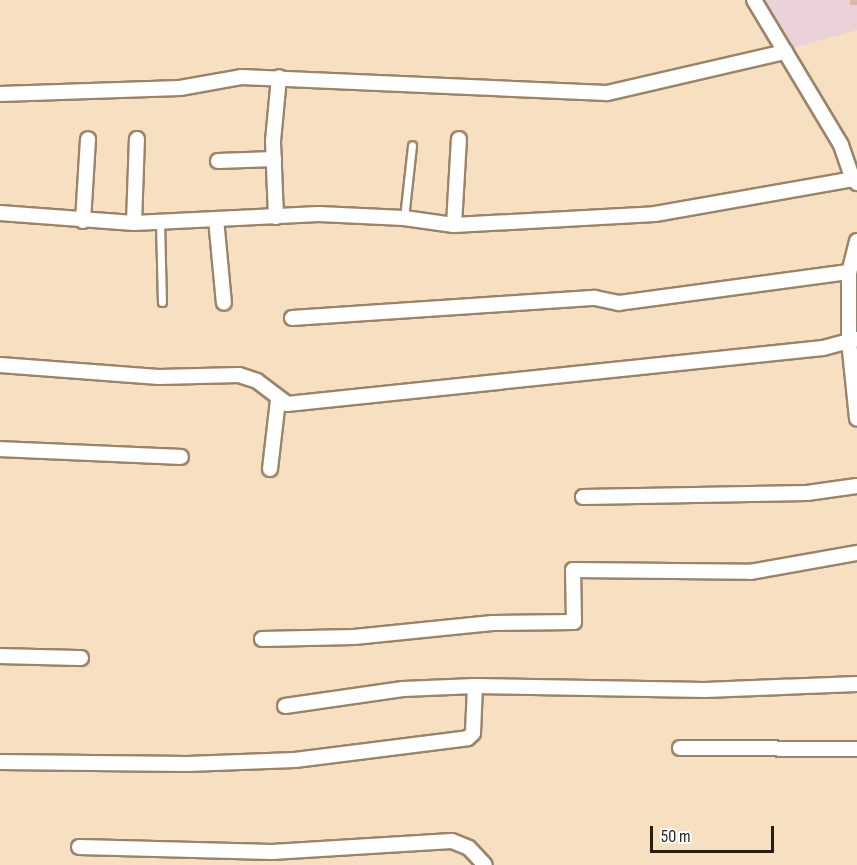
<!DOCTYPE html>
<html>
<head>
<meta charset="utf-8">
<style>
  body { margin:0 }
  #map { position:relative; width:857px; height:865px; overflow:hidden; background:#f7dfc2; font-family:"Sofia Sans Condensed",sans-serif }
  div>[style] { position:absolute }
  .commercial>* { inset:0; background:#ebd1d8 }
  .building>* { inset:0; background:#dbb6ac; transform-origin:0 0 }
  .roads { filter:drop-shadow(2px 0 #9a846a) drop-shadow(-2px 0 #9a846a) drop-shadow(0 2px #9a846a) drop-shadow(0 -2px #9a846a) }
  .lane>* { height:7px; margin:-3.5px; padding:0 3.5px; transform-origin:3.5px; border-radius:3.5px; background:#fff }
  .street>* { height:14px; margin:-7px; padding:0 7px; transform-origin:7px; border-radius:7px; background:#fff }
  span { translate:-50% -50%; white-space:nowrap; text-align:center; line-height:1.15; -webkit-text-stroke:6px #fff; paint-order:stroke }
  .scale { position:absolute; left:650px; top:826px; width:124px; height:27px; box-sizing:border-box; border:3px solid #261d13; border-top:0; padding-left:8px; font-size:18px; line-height:21px; white-space:nowrap; color:#261d13; -webkit-text-stroke:4px #fff; paint-order:stroke }
</style>
</head>
<body>
<div id="map">
  <div class="commercial">
    <i style="clip-path:polygon(763px 0,857px 0,857px 30px,792px 48px)"></i>
  </div>
  <div class="building">
    <i style="left:850px;top:0;width:7px;height:5px"></i>
  </div>
  <div class="roads">
    <div class="lane">
      <i style="left:404px;top:218px;width:73px;rotate:-83.7deg"></i>
      <i style="left:160px;top:222px;width:80px;rotate:88.6deg"></i>
    </div>
    <div class="street">
      <i style="left:754px;top:0;width:169px;rotate:59deg"></i>
      <i style="left:841px;top:145px;width:36px;rotate:71deg"></i>
      <i style="left:0;top:94px;width:180px;rotate:-1.9deg"></i>
      <i style="left:180px;top:88px;width:62px;rotate:-10.2deg"></i>
      <i style="left:241px;top:77px;width:366px;rotate:2.5deg"></i>
      <i style="left:607px;top:93px;width:183px;rotate:-13deg"></i>
      <i style="left:218px;top:161px;width:56px;rotate:-2deg"></i>
      <i style="left:0;top:213px;width:134px;rotate:4.3deg"></i>
      <i style="left:134px;top:223px;width:185px;rotate:-2.8deg"></i>
      <i style="left:319px;top:214px;width:85px;rotate:2.7deg"></i>
      <i style="left:404px;top:218px;width:50px;rotate:8deg"></i>
      <i style="left:454px;top:225px;width:201px;rotate:-3.1deg"></i>
      <i style="left:655px;top:214px;width:201px;rotate:-10deg"></i>
      <i style="left:853px;top:179px;width:6px;rotate:45deg"></i>
      <i style="left:276px;top:217px;width:76px;rotate:-92.3deg"></i>
      <i style="left:273px;top:141px;width:64px;rotate:-84.6deg"></i>
      <i style="left:216px;top:219px;width:84px;rotate:84.6deg"></i>
      <i style="left:83px;top:221px;width:82px;rotate:-86.5deg"></i>
      <i style="left:134px;top:223px;width:84px;rotate:-88deg"></i>
      <i style="left:454px;top:225px;width:86px;rotate:-86.7deg"></i>
      <i style="left:857px;top:241px;width:32px;rotate:104deg"></i>
      <i style="left:849px;top:272px;width:69px;rotate:90deg"></i>
      <i style="left:849px;top:341px;width:78px;rotate:84.1deg"></i>
      <i style="left:292px;top:318px;width:304px;rotate:-3.8deg"></i>
      <i style="left:595px;top:298px;width:25px;rotate:12deg"></i>
      <i style="left:619px;top:303px;width:232px;rotate:-7.7deg"></i>
      <i style="left:0;top:365px;width:159px;rotate:4.3deg"></i>
      <i style="left:159px;top:377px;width:80px;rotate:-1.4deg"></i>
      <i style="left:239px;top:375px;width:19px;rotate:18deg"></i>
      <i style="left:257px;top:381px;width:38px;rotate:37deg"></i>
      <i style="left:287px;top:404px;width:539px;rotate:-5.96deg"></i>
      <i style="left:823px;top:348px;width:35px;rotate:-15deg"></i>
      <i style="left:0;top:449px;width:181px;rotate:2.5deg"></i>
      <i style="left:270px;top:469px;width:69px;rotate:-83.4deg"></i>
      <i style="left:583px;top:497px;width:224px;rotate:-1deg"></i>
      <i style="left:807px;top:493px;width:50px;rotate:-8deg"></i>
      <i style="left:262px;top:639px;width:92px;rotate:-1.2deg"></i>
      <i style="left:354px;top:637px;width:139px;rotate:-5.8deg"></i>
      <i style="left:492px;top:623px;width:82px;rotate:-0.7deg"></i>
      <i style="left:574px;top:622px;width:52px;rotate:-91.1deg"></i>
      <i style="left:573px;top:570px;width:177px;rotate:0.6deg"></i>
      <i style="left:750px;top:572px;width:109px;rotate:-10.1deg"></i>
      <i style="left:0;top:656px;width:81px;rotate:1.4deg"></i>
      <i style="left:285px;top:706px;width:119px;rotate:-8.2deg"></i>
      <i style="left:403px;top:689px;width:72px;rotate:-2.4deg"></i>
      <i style="left:475px;top:686px;width:230px;rotate:1deg"></i>
      <i style="left:705px;top:690px;width:152px;rotate:-2.3deg"></i>
      <i style="left:680px;top:748px;width:177px;rotate:0.3deg"></i>
      <i style="left:0;top:762px;width:187px;rotate:0.6deg"></i>
      <i style="left:187px;top:764px;width:108px;rotate:-2.1deg"></i>
      <i style="left:295px;top:760px;width:174px;rotate:-7.2deg"></i>
      <i style="left:468px;top:738px;width:7px;rotate:-45deg"></i>
      <i style="left:473px;top:733px;width:47px;rotate:-87.6deg"></i>
      <i style="left:79px;top:847px;width:193px;rotate:1.5deg"></i>
      <i style="left:272px;top:852px;width:180px;rotate:-3.5deg"></i>
      <i style="left:452px;top:841px;width:18px;rotate:22deg"></i>
      <i style="left:469px;top:848px;width:23px;rotate:47deg"></i>
    </div>
  </div>
  <div class="scale">50 m</div>
</div>
</body>
</html>
